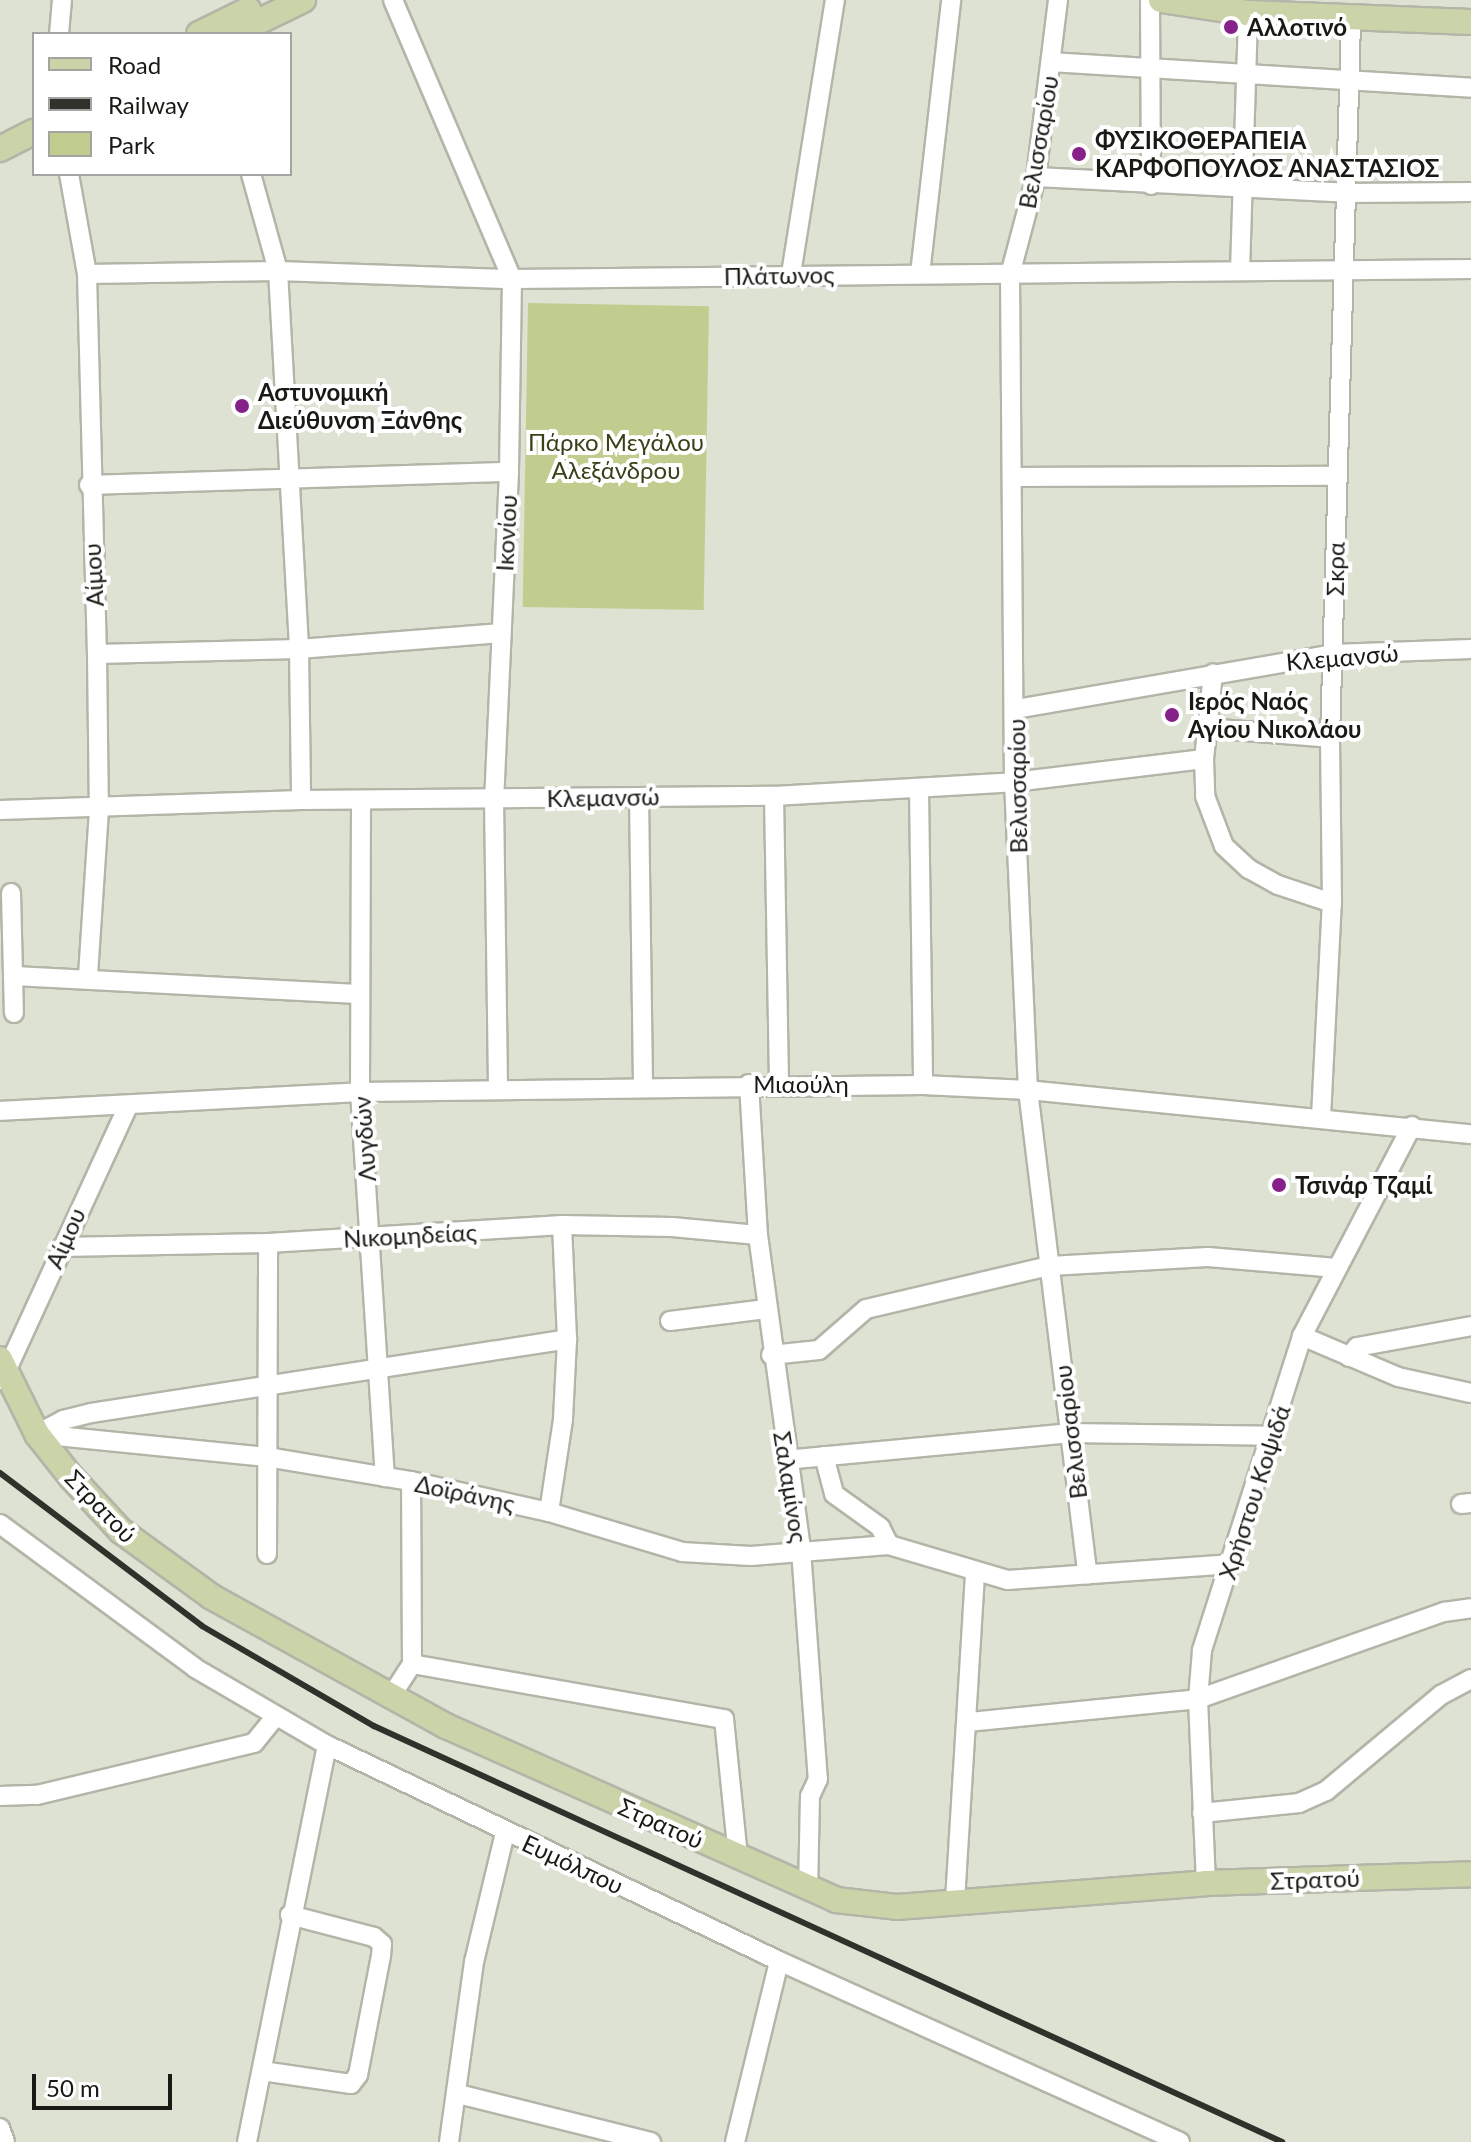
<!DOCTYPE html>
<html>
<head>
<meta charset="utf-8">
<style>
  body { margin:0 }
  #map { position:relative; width:1471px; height:2142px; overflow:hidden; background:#dee2d3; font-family:Lato,sans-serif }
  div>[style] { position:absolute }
  .green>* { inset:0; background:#c1cd8f; transform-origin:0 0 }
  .roads { filter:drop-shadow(2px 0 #b2b5a7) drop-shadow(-2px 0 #b2b5a7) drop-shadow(0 2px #b2b5a7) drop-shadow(0 -2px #b2b5a7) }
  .minor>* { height:18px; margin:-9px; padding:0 9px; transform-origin:9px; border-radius:9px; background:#fff }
  .major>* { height:24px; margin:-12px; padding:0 12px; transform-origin:12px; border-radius:12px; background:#cbd3a9 }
  .rail>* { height:6px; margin:-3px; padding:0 3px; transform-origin:3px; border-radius:3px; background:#2f312b }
  .dots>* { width:22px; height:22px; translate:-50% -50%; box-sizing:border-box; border:4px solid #fff; border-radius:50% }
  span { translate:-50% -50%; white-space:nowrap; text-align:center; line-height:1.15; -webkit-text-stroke:8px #fff; paint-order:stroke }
  .poi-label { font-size:24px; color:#191a15; font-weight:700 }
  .left { translate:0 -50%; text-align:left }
  .street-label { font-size:24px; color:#191a15 }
  .park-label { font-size:24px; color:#3a4119 }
  .legend { position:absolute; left:32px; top:32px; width:260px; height:144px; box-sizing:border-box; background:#fff; border:2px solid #a3a3a1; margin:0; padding:10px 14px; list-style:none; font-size:24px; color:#191a15 }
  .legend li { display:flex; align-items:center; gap:16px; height:40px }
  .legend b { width:40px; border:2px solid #a3a3a1 }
  .scale { position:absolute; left:32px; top:2074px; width:140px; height:36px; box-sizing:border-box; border:4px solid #191a15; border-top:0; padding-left:10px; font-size:24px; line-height:28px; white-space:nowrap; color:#191a15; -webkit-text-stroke:6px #fff; paint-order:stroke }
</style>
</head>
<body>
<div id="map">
  <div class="green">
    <i style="left:528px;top:303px;width:181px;height:304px;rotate:1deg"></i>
  </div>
  <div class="roads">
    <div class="minor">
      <i style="left:393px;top:0;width:303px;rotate:66.9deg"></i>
      <i style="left:512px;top:279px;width:193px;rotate:90.9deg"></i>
      <i style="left:509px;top:472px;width:327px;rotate:92.6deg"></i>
      <i style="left:494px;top:799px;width:290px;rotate:89.2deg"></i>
      <i style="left:1058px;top:0;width:178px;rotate:97.1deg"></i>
      <i style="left:1036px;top:177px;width:101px;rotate:104.9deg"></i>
      <i style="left:1010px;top:275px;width:507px;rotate:89.55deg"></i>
      <i style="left:1014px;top:782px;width:308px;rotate:87.4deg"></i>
      <i style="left:1028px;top:1090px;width:488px;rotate:83deg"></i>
      <i style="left:1150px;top:0;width:185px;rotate:89.7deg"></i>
      <i style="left:59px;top:34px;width:34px;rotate:-85deg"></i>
      <i style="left:1051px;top:62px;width:421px;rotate:3.5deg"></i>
      <i style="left:69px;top:174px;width:102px;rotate:79.8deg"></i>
      <i style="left:87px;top:274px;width:380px;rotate:88.5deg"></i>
      <i style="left:97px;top:654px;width:156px;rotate:89.3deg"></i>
      <i style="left:99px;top:810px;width:167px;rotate:93.8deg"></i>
      <i style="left:251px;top:174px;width:101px;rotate:74.4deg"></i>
      <i style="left:278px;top:271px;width:379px;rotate:86.8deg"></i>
      <i style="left:299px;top:649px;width:151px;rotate:89.2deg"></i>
      <i style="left:1036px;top:177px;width:311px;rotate:2.9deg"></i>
      <i style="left:1347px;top:193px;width:124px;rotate:-0.5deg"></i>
      <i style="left:1240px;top:271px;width:258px;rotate:-88.2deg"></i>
      <i style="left:87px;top:274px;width:191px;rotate:-0.9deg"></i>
      <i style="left:278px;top:271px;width:234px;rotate:2deg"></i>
      <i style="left:512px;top:279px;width:959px;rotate:-0.6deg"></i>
      <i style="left:791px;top:274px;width:278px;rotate:-80.9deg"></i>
      <i style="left:920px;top:274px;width:276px;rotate:-83.5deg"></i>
      <i style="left:1013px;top:477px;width:325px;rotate:-0.2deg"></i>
      <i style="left:89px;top:485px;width:420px;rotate:-1.8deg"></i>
      <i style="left:97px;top:654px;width:202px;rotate:-1.4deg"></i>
      <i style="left:299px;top:649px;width:203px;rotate:-4.5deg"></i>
      <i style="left:1016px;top:709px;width:322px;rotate:-9.8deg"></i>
      <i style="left:1333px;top:654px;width:138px;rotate:-2.1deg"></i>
      <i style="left:1207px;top:728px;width:123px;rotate:4.6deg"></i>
      <i style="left:1204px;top:759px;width:37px;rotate:88deg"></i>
      <i style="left:1205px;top:796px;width:53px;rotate:69.2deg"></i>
      <i style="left:1224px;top:846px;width:34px;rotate:43deg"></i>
      <i style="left:1249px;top:869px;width:33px;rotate:29deg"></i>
      <i style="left:1278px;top:885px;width:57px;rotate:18.4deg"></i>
      <i style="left:919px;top:790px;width:295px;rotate:89.2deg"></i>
      <i style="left:774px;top:796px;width:287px;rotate:89deg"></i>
      <i style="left:639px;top:797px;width:289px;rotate:89.2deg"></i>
      <i style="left:361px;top:802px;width:290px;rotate:90.2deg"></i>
      <i style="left:360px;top:1092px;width:386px;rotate:86.3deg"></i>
      <i style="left:0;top:810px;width:301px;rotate:-1.9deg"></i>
      <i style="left:301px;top:800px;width:473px;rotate:-0.5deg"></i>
      <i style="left:774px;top:796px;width:240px;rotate:-3.3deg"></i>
      <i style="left:1014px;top:782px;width:191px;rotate:-6.9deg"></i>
      <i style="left:1204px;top:759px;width:86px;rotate:-84deg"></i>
      <i style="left:11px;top:893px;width:120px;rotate:88.6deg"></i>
      <i style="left:14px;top:976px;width:345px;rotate:3deg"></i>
      <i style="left:749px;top:1084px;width:151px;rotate:86.6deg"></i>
      <i style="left:758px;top:1235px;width:318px;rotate:82.2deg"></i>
      <i style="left:801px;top:1550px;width:230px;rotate:85.8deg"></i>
      <i style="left:818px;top:1779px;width:19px;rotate:115deg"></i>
      <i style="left:810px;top:1796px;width:93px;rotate:91.2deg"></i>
      <i style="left:0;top:1111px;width:361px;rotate:-3deg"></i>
      <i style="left:360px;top:1092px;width:563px;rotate:-0.71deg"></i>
      <i style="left:923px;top:1085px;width:105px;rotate:2.7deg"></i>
      <i style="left:1028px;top:1090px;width:445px;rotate:5.7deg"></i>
      <i style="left:1321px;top:1117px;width:214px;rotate:-87.1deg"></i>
      <i style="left:1332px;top:903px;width:165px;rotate:-90.7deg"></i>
      <i style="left:1330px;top:738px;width:718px;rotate:-88.32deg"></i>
      <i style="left:62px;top:1247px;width:206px;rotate:-1.1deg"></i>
      <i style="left:268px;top:1243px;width:295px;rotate:-3.5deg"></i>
      <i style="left:562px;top:1225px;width:110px;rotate:1deg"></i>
      <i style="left:672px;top:1227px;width:86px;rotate:5.3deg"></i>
      <i style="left:670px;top:1321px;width:97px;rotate:-7.1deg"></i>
      <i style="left:1302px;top:1336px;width:104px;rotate:23.1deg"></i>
      <i style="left:1398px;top:1377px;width:75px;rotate:12.4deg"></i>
      <i style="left:771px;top:1355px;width:48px;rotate:-5.9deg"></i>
      <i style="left:819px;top:1350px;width:62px;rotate:-41.1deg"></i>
      <i style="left:866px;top:1309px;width:189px;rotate:-13.2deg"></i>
      <i style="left:1050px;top:1266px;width:158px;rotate:-3.3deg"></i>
      <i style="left:1208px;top:1257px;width:129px;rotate:4.9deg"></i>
      <i style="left:1349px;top:1357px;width:13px;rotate:-51deg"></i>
      <i style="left:1357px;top:1347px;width:116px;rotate:-10.4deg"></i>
      <i style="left:2px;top:1380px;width:302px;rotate:-65.3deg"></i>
      <i style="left:37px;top:1434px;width:231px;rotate:5.7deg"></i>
      <i style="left:267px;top:1457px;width:146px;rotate:9.5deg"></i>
      <i style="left:411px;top:1481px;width:141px;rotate:12.7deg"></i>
      <i style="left:549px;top:1512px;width:139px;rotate:16.7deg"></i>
      <i style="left:682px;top:1552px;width:69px;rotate:3.3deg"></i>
      <i style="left:751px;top:1556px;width:138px;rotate:-4.6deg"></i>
      <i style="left:889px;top:1545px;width:124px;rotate:16.4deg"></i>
      <i style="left:1008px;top:1580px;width:225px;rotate:-4.1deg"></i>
      <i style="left:37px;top:1434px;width:30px;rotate:-28deg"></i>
      <i style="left:63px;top:1420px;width:29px;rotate:-14deg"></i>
      <i style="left:91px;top:1413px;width:482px;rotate:-8.8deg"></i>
      <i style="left:824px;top:1456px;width:39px;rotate:75deg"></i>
      <i style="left:834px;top:1494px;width:57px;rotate:35.7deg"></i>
      <i style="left:880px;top:1527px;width:20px;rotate:63deg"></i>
      <i style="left:785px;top:1460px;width:285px;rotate:-5.4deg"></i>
      <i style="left:1069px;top:1433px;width:204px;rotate:0.8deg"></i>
      <i style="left:1461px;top:1504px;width:10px;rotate:-6deg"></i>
      <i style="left:549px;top:1512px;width:94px;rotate:-81.4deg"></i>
      <i style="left:563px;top:1419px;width:80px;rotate:-87.1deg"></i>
      <i style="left:567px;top:1339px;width:114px;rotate:-92.5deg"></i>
      <i style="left:0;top:1524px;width:242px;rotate:36.4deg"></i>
      <i style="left:195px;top:1668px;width:153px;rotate:30.3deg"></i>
      <i style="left:327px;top:1745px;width:501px;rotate:25.54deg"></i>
      <i style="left:779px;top:1961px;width:440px;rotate:24.3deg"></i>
      <i style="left:267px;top:1554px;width:311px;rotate:-89.8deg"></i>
      <i style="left:412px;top:1664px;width:317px;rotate:10deg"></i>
      <i style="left:724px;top:1719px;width:139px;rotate:84.2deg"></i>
      <i style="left:390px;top:1698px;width:40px;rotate:-57.1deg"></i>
      <i style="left:412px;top:1664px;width:183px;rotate:-90.3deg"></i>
      <i style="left:969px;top:1722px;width:230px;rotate:-5.7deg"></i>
      <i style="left:1198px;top:1699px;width:261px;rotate:-19.5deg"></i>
      <i style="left:1444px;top:1612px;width:27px;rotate:-8deg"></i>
      <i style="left:0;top:1796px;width:37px;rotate:-2deg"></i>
      <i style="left:37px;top:1795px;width:223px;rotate:-13.5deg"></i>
      <i style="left:254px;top:1743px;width:33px;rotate:-51deg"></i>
      <i style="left:1202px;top:1813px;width:98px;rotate:-5.9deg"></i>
      <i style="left:1299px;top:1803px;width:30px;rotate:-24deg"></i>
      <i style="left:1326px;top:1791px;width:150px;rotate:-39.9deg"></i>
      <i style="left:1441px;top:1695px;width:34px;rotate:-28deg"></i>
      <i style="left:1206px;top:1883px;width:184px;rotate:-92.5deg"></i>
      <i style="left:1198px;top:1699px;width:49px;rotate:-85.3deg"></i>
      <i style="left:1202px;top:1650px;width:330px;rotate:-72.3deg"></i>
      <i style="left:1302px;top:1336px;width:237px;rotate:-62.4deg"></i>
      <i style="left:955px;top:1901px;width:330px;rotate:-86.5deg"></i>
      <i style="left:262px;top:2071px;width:90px;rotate:8.3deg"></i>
      <i style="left:351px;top:2084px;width:11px;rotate:-52deg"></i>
      <i style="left:358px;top:2075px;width:121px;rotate:-79.1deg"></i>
      <i style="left:381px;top:1956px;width:12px;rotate:-85deg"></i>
      <i style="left:382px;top:1944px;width:11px;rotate:-139deg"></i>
      <i style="left:374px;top:1937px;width:87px;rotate:-165.3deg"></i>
      <i style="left:458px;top:2094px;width:199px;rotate:14deg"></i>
      <i style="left:0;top:2128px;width:15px;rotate:70deg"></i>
      <i style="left:247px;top:2142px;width:405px;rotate:-78.6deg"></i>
      <i style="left:449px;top:2142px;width:182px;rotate:-82.1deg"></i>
      <i style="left:474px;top:1962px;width:133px;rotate:-76.5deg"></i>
      <i style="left:735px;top:2142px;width:186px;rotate:-76.3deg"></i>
    </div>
    <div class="major">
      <i style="left:1161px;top:0;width:88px;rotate:8.5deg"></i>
      <i style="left:1248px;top:13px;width:223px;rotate:2.3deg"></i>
      <i style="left:199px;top:34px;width:55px;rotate:-26.1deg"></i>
      <i style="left:233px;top:34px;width:78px;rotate:-25.9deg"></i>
      <i style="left:0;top:149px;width:38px;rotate:-27deg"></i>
      <i style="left:0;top:1359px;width:84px;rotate:63.7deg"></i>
      <i style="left:37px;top:1434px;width:55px;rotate:51.7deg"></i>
      <i style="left:71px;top:1477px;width:74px;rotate:47.2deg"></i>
      <i style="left:121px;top:1531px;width:112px;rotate:36deg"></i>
      <i style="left:212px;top:1597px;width:267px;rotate:28.9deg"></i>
      <i style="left:446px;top:1726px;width:427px;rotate:24deg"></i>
      <i style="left:836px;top:1900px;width:61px;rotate:6.5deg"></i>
      <i style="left:897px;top:1907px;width:310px;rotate:-4.4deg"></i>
      <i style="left:1206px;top:1883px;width:265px;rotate:-1.9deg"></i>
    </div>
  </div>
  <div class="rail">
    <i style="left:0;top:1473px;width:253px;rotate:37.1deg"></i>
    <i style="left:202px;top:1626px;width:199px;rotate:30.2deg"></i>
    <i style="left:374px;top:1726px;width:999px;rotate:24.61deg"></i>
  </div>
  <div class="dots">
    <i style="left:1231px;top:27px;background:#862189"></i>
    <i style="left:1079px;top:154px;background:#862189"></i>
    <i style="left:242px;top:406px;background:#862189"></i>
    <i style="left:1172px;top:715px;background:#862189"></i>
    <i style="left:1279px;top:1185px;background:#862189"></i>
  </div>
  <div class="poi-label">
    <span class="left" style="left:1247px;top:27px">Αλλοτινό</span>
    <span class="left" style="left:1095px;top:154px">ΦΥΣΙΚΟΘΕΡΑΠΕΙΑ<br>ΚΑΡΦΟΠΟΥΛΟΣ ΑΝΑΣΤΑΣΙΟΣ</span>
    <span class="left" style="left:258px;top:406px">Αστυνομική<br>Διεύθυνση Ξάνθης</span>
    <span class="left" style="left:1188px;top:715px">Ιερός Ναός<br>Αγίου Νικολάου</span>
    <span class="left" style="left:1295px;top:1185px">Τσινάρ Τζαμί</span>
  </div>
  <div class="street-label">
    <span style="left:1038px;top:142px;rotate:-80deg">Βελισσαρίου</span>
    <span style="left:779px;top:275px;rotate:-1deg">Πλάτωνος</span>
    <span style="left:506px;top:533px;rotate:-87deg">Ικονίου</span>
    <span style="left:1335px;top:569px;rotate:-89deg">Σκρα</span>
    <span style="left:93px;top:575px;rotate:-93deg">Αίμου</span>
    <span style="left:1342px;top:657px;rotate:-5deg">Κλεμανσώ</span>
    <span style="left:1017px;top:786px;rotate:-91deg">Βελισσαρίου</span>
    <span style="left:603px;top:797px;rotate:-1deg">Κλεμανσώ</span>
    <span style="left:801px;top:1084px">Μιαούλη</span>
    <span style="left:364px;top:1139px;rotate:-94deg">Λυγδών</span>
    <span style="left:410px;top:1235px;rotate:-3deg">Νικομηδείας</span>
    <span style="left:65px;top:1238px;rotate:-66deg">Αίμου</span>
    <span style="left:1070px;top:1432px;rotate:-97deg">Βελισσαρίου</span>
    <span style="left:791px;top:1487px;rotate:81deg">Σαλαμίνος</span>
    <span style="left:1254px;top:1492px;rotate:-72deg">Χρήστου Κοψιδά</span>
    <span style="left:465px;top:1493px;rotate:12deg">Δοϊράνης</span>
    <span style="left:101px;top:1506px;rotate:46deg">Στρατού</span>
    <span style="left:661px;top:1823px;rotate:24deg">Στρατού</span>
    <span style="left:573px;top:1864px;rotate:25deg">Ευμόλπου</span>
    <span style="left:1315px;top:1879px;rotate:-2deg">Στρατού</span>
  </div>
  <div class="park-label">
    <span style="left:616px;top:456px">Πάρκο Μεγάλου<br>Αλεξάνδρου</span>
  </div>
  <ul class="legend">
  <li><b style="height:10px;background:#cbd3a9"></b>Road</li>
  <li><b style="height:10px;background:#2f312b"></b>Railway</li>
  <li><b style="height:22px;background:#c1cd8f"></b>Park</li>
  </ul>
  <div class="scale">50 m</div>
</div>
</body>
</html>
